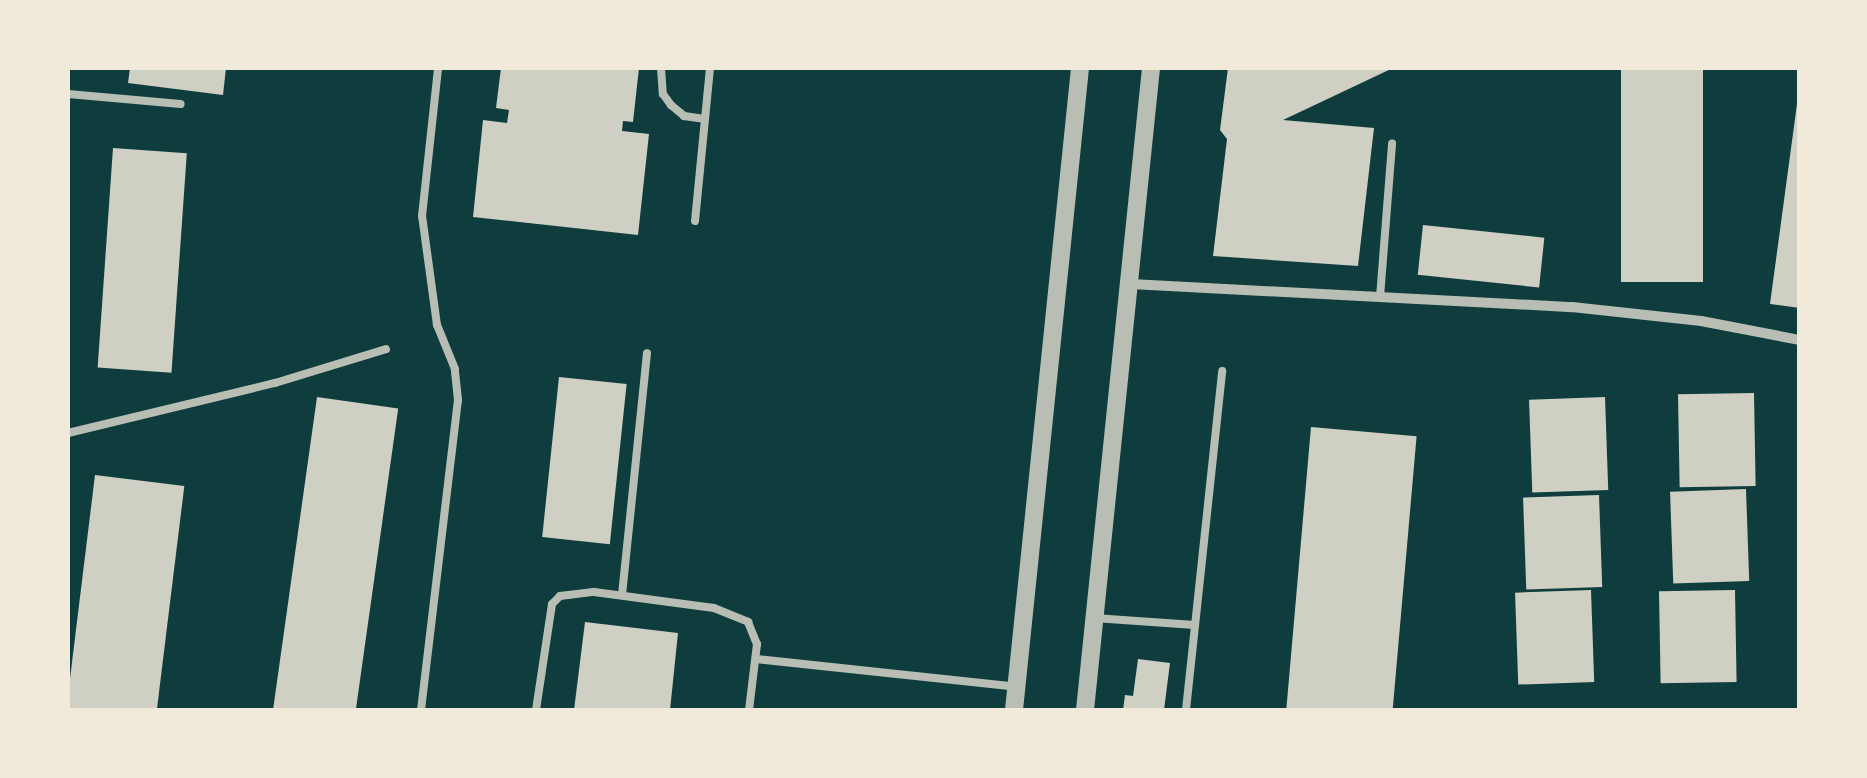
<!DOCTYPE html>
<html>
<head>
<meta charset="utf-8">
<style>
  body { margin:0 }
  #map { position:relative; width:1867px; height:778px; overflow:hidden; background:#0f3d3e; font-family:Figtree,sans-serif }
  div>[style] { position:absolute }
  .building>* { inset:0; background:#cfcfc3; transform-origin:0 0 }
  .service>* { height:8px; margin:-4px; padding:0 4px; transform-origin:4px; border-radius:4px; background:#b8beb3 }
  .minor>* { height:10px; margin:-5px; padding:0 5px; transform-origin:5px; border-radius:5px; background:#b8beb3 }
  .tertiary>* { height:18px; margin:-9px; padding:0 9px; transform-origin:9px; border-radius:9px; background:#b8beb3 }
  span { translate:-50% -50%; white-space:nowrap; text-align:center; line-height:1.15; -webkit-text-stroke:9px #f1e9da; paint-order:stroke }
  .frame { position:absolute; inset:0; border:70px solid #f1e9da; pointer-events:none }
</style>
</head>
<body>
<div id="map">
  <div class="building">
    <i style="clip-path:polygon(130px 68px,226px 68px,223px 95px,128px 83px)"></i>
    <i style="clip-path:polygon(501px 68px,639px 68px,633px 122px,623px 121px,622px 131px,649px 134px,638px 235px,473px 217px,483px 120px,507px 123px,509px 110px,496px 108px)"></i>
    <i style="clip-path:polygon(1228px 68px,1393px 68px,1283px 120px,1374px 128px,1358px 266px,1213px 256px,1227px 139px,1220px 130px)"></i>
    <i style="left:1621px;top:68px;width:82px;height:214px"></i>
    <i style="clip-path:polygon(1797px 104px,1800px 105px,1800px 308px,1770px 304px)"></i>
    <i style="left:113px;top:148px;width:74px;height:220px;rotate:4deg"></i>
    <i style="left:1423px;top:225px;width:122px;height:50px;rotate:6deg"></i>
    <i style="left:559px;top:377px;width:68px;height:161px;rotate:6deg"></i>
    <i style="left:1754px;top:393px;width:93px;height:76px;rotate:89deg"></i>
    <i style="left:317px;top:397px;width:82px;height:316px;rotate:8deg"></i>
    <i style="left:1605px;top:397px;width:93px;height:76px;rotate:88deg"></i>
    <i style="left:1311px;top:427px;width:106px;height:284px;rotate:5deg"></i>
    <i style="left:95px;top:475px;width:90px;height:237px;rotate:7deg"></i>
    <i style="left:1746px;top:489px;width:92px;height:76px;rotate:88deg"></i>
    <i style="left:1599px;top:495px;width:92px;height:76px;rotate:88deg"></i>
    <i style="left:1591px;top:590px;width:92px;height:76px;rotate:88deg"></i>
    <i style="left:1735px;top:590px;width:92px;height:76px;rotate:89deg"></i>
    <i style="clip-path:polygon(585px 622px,678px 633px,670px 710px,574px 710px)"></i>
    <i style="clip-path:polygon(1138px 659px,1170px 663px,1164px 710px,1123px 710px,1125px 695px,1133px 696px)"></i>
  </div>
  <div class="service">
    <i style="left:661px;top:68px;width:26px;rotate:86deg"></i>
    <i style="left:663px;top:94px;width:14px;rotate:54deg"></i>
    <i style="left:671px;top:105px;width:17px;rotate:40deg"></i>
    <i style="left:684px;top:116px;width:21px;rotate:8deg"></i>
    <i style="left:68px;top:94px;width:113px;rotate:5.1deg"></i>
    <i style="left:695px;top:221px;width:154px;rotate:-84.4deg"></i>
    <i style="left:1380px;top:297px;width:154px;rotate:-85.5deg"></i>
    <i style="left:68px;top:433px;width:213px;rotate:-13.6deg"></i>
    <i style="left:275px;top:383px;width:116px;rotate:-17deg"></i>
    <i style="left:622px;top:595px;width:243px;rotate:-84.1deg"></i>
    <i style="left:1094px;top:618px;width:101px;rotate:4deg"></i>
    <i style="left:756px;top:659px;width:262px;rotate:6.1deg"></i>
    <i style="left:421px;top:710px;width:312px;rotate:-83.2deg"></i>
    <i style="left:458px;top:400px;width:31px;rotate:-96deg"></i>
    <i style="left:455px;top:369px;width:48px;rotate:-112.2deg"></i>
    <i style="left:437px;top:325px;width:110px;rotate:-97.8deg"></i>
    <i style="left:422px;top:216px;width:149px;rotate:-83.8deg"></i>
    <i style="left:536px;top:710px;width:107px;rotate:-81.4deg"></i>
    <i style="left:552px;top:604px;width:11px;rotate:-45deg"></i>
    <i style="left:560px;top:596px;width:34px;rotate:-7deg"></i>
    <i style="left:594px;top:592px;width:121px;rotate:7.6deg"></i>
    <i style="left:714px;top:608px;width:37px;rotate:22deg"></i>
    <i style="left:748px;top:622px;width:24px;rotate:68deg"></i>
    <i style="left:757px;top:644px;width:66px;rotate:96.9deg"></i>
    <i style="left:1186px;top:710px;width:341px;rotate:-83.9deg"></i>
  </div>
  <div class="minor">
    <i style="left:1131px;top:284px;width:442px;rotate:3deg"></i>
    <i style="left:1572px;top:307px;width:130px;rotate:6.2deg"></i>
    <i style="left:1701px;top:321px;width:101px;rotate:10.9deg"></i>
  </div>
  <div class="tertiary">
    <i style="left:1014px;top:710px;width:645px;rotate:-84.13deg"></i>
    <i style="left:1085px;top:710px;width:645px;rotate:-84.13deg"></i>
  </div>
  <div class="frame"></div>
</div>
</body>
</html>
